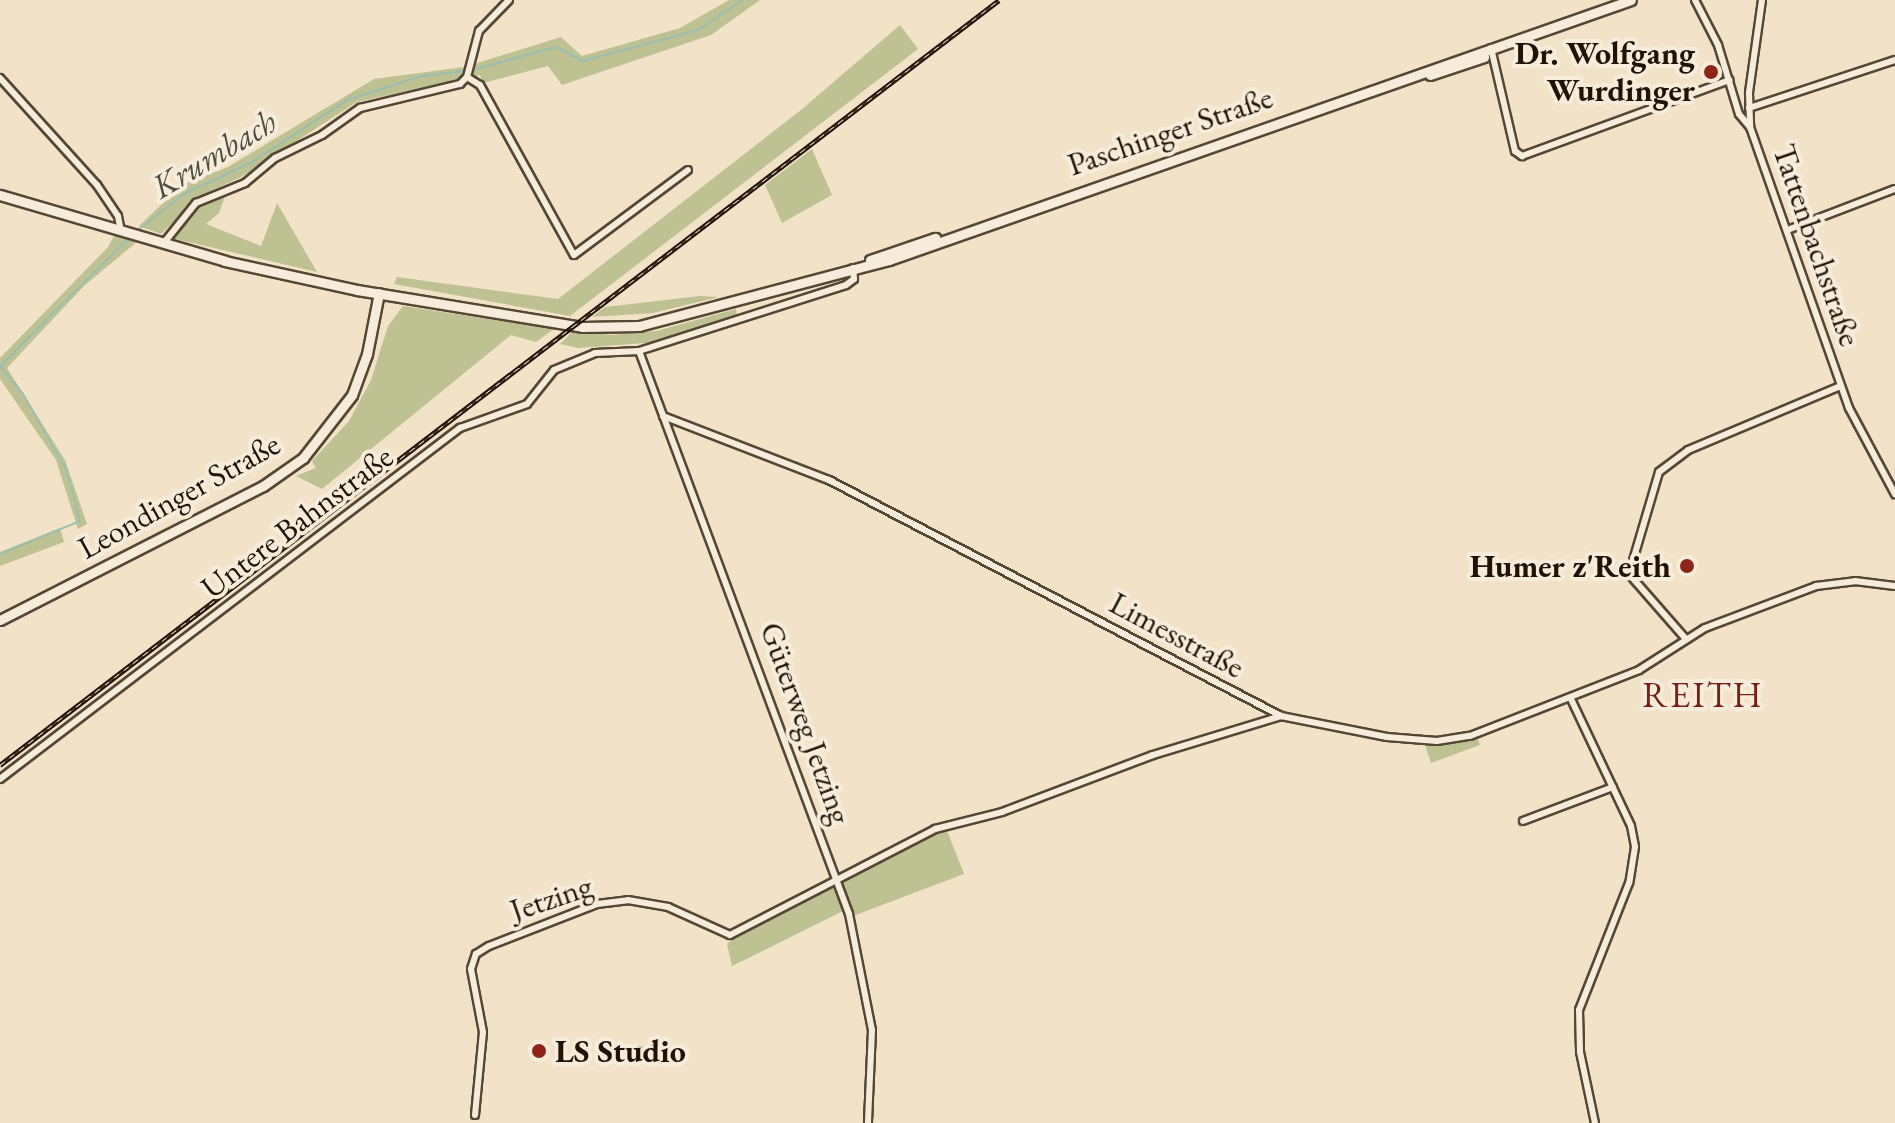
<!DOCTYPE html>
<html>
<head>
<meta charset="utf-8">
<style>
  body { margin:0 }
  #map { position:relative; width:1895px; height:1123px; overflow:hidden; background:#f2e2c7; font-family:"EB Garamond",serif }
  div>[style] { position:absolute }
  .green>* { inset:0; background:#bec293 }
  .water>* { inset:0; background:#9bbeb2 }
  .stream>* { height:2px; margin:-1px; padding:0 1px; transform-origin:1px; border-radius:1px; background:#9bbeb2 }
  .roads { filter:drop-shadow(2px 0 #564634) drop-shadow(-2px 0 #564634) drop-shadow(0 2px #564634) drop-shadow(0 -2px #564634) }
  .street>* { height:6px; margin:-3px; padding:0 3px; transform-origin:3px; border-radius:3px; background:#f7ecdb }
  .secondary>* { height:9px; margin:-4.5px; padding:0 4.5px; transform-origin:4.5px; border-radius:4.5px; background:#f7ecdb }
  .rail>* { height:5px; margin-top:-2.5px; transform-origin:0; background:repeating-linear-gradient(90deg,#f7ecdb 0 6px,#221203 0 12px); box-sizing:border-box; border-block:2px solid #221203 }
  .dots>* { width:22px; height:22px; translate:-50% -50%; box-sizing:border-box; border:4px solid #f7ecdb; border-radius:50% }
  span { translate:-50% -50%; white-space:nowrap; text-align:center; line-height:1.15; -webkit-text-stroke:8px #f7ecdb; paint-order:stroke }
  .poi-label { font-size:32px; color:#221203; font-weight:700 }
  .right { translate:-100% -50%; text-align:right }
  .left { translate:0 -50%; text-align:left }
  .street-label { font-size:32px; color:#221203 }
  .water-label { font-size:34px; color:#4c4e40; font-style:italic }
  .quarter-label { font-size:36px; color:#7a1f14; letter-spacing:2px }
</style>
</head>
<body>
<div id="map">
  <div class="green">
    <i style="clip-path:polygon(729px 0,760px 0,711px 35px,562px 85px,548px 66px,483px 83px,480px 75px,357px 102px,241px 177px,200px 196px,161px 234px,139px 226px,182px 185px,228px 167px,374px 79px,464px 67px,561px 37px,582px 56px,680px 28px)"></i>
    <i style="clip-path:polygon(900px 25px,918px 49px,570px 316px,394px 284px,397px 277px,558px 299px,801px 110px)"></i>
    <i style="clip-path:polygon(812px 149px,832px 195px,782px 223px,765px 185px)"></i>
    <i style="clip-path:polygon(226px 194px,219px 213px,206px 224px,261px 246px,277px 203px,317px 272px,171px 238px,197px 208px)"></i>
    <i style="clip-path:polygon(115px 234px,138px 241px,85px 285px,7px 368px,65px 460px,87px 524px,78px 529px,56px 460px,0 379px,0 358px,108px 247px)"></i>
    <i style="clip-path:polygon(700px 296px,719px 297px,653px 313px,592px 317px,605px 307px)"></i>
    <i style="clip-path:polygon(403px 306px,554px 329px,536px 342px,511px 335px,322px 489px,296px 476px,316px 468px,312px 461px,349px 421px,371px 380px,388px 326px)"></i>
    <i style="clip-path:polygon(736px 309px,737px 316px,659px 342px,578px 348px,560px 344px,574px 330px,611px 335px,656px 331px)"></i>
    <i style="clip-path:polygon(60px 528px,64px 542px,0 566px,0 552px)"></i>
    <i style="clip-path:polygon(1477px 737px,1480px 745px,1431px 763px,1425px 745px)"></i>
    <i style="clip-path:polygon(946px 828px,964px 874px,853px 916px,842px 880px)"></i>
    <i style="clip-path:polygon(829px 886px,835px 887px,845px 910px,732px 966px,727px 944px,740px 933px)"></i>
  </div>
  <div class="water">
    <i style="clip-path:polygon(655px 1040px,664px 1048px,647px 1058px,628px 1051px,628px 1045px,646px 1047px)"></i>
  </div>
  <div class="stream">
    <i style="left:472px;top:70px;width:87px;rotate:-15.3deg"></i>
    <i style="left:556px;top:47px;width:30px;rotate:27deg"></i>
    <i style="left:583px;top:61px;width:119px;rotate:-15.1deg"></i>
    <i style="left:698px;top:30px;width:54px;rotate:-33.7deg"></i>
    <i style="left:138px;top:230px;width:58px;rotate:-38deg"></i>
    <i style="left:184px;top:194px;width:75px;rotate:-25.2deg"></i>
    <i style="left:252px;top:162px;width:113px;rotate:-33.1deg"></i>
    <i style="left:347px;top:100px;width:79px;rotate:-17.7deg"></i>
    <i style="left:422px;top:76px;width:43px;rotate:-6.6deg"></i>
    <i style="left:0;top:554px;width:87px;rotate:-22.4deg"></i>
    <i style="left:80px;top:521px;width:54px;rotate:-105.1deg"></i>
    <i style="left:66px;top:469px;width:86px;rotate:-119.8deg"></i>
    <i style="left:23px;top:394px;width:36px;rotate:-129deg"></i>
    <i style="left:0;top:366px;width:183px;rotate:-44.8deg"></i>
  </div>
  <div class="roads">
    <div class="street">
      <i style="left:1695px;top:0;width:51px;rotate:62.9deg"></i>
      <i style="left:1718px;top:45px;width:72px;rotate:73.1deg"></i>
      <i style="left:1739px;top:114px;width:17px;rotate:50deg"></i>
      <i style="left:1762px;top:0;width:94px;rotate:98deg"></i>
      <i style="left:1749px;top:93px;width:34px;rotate:88deg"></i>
      <i style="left:1750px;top:127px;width:298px;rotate:70.6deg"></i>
      <i style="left:1849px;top:408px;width:98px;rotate:61.9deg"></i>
      <i style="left:1491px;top:48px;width:106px;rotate:76.9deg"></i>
      <i style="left:1515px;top:151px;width:9px;rotate:36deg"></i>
      <i style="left:1522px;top:156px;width:221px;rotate:-20.1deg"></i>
      <i style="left:467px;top:77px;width:15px;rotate:32deg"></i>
      <i style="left:480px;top:85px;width:194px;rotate:61.1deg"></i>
      <i style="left:574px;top:255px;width:142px;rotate:-36.7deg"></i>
      <i style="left:0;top:78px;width:144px;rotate:47.8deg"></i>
      <i style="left:97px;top:185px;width:37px;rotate:56deg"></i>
      <i style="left:118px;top:216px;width:15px;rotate:79deg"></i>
      <i style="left:1749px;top:108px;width:154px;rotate:-18.2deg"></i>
      <i style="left:1790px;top:229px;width:112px;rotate:-20.9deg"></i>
      <i style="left:163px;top:244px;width:53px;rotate:-51.2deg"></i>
      <i style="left:196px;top:203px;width:53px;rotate:-22.2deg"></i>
      <i style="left:245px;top:183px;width:39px;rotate:-40deg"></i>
      <i style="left:275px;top:158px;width:52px;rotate:-26.1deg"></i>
      <i style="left:322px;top:135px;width:47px;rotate:-35.4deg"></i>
      <i style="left:360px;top:108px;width:103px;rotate:-13.5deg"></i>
      <i style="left:460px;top:84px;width:10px;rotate:-45deg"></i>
      <i style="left:467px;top:77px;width:48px;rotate:-75.4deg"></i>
      <i style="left:479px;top:31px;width:43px;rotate:-45.9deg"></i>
      <i style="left:639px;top:351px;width:601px;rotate:69.54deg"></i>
      <i style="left:849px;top:914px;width:118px;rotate:78.8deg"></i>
      <i style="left:872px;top:1030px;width:93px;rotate:92.5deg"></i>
      <i style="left:663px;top:416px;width:178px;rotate:21.1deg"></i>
      <i style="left:829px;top:480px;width:510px;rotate:27.57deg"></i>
      <i style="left:1281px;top:716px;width:108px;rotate:11.2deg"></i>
      <i style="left:1387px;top:737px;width:50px;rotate:4.6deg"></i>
      <i style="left:1437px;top:741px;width:33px;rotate:-9deg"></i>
      <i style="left:1470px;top:736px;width:181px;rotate:-21.3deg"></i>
      <i style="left:1639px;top:670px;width:78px;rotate:-32.5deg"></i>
      <i style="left:1705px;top:628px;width:119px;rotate:-20.7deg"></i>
      <i style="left:1816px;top:586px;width:39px;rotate:-7deg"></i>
      <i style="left:1855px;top:581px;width:40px;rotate:7.1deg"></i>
      <i style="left:1685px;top:638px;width:85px;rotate:-131.2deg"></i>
      <i style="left:1629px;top:574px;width:106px;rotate:-73.6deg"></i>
      <i style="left:1659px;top:472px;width:36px;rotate:-37deg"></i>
      <i style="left:1688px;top:450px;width:165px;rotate:-22.8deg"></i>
      <i style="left:1571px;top:699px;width:140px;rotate:64.7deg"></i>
      <i style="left:1631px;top:826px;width:21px;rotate:79deg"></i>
      <i style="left:1635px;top:847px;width:36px;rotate:99deg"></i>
      <i style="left:1629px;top:883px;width:136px;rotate:111.5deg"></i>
      <i style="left:1579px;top:1010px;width:42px;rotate:88.6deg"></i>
      <i style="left:1580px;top:1052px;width:73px;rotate:78.1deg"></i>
      <i style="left:0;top:779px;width:579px;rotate:-37.35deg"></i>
      <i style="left:460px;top:428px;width:71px;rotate:-19.7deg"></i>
      <i style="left:527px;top:404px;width:43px;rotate:-51.5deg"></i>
      <i style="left:554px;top:370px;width:44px;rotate:-22.5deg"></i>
      <i style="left:595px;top:353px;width:44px;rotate:-2.6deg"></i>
      <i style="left:639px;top:351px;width:217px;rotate:-17.7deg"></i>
      <i style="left:846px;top:285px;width:10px;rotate:-37deg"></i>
      <i style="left:854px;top:279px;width:11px;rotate:-95deg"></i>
      <i style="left:1523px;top:821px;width:96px;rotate:-20.7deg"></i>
      <i style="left:475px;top:1115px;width:83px;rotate:-84.5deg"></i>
      <i style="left:483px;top:1032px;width:64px;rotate:-100.8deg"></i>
      <i style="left:471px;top:969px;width:16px;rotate:-72deg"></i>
      <i style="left:476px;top:954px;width:15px;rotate:-32deg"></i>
      <i style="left:489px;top:946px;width:116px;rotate:-21.3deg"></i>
      <i style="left:597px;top:904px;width:31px;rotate:-7deg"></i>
      <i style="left:628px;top:900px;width:41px;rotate:9.9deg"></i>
      <i style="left:668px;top:907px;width:68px;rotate:24.3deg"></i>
      <i style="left:730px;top:935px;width:231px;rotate:-27.3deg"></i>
      <i style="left:935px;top:829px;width:69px;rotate:-14.2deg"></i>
      <i style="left:1002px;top:812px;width:161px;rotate:-20.7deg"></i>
      <i style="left:1153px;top:755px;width:134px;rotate:-16.9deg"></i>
    </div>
    <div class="secondary">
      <i style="left:1430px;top:75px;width:57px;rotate:-18.4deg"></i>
      <i style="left:0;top:195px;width:234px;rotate:16.3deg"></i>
      <i style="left:225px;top:261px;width:135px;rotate:12.4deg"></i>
      <i style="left:357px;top:290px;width:228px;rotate:9.3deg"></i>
      <i style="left:582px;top:327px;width:57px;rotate:-1deg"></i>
      <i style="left:639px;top:326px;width:259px;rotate:-14.8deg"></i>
      <i style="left:889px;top:260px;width:786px;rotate:-19.31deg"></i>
      <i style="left:870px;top:260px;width:69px;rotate:-18.7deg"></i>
      <i style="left:0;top:620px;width:295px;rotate:-27deg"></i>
      <i style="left:263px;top:486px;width:49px;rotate:-35deg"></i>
      <i style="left:303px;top:458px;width:80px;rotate:-52.1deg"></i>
      <i style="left:352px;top:395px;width:44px;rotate:-69.9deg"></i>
      <i style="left:367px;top:354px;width:62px;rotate:-78.9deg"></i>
    </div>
  </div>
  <div class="rail">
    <i style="left:0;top:765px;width:1258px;rotate:-37.44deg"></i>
  </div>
  <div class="dots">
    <i style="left:1711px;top:72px;background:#8f2418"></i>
    <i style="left:1687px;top:566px;background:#8f2418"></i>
    <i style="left:539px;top:1051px;background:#8f2418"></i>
  </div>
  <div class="poi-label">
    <span class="right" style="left:1695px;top:72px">Dr. Wolfgang<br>Wurdinger</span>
    <span class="right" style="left:1671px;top:566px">Humer z'Reith</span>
    <span class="left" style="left:555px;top:1051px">LS Studio</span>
  </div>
  <div class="street-label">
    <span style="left:1170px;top:131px;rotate:-19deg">Paschinger Straße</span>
    <span style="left:1817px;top:245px;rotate:71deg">Tattenbachstraße</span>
    <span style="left:179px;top:496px;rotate:-29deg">Leondinger Straße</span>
    <span style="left:297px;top:522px;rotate:-37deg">Untere Bahnstraße</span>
    <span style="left:1177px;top:635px;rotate:28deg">Limesstraße</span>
    <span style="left:806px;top:723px;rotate:70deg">Güterweg Jetzing</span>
    <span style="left:551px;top:898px;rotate:-19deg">Jetzing</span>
  </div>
  <div class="water-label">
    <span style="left:214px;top:154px;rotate:-31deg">Krumbach</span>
  </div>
  <div class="quarter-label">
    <span style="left:1703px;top:695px">REITH</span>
  </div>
</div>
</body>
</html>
